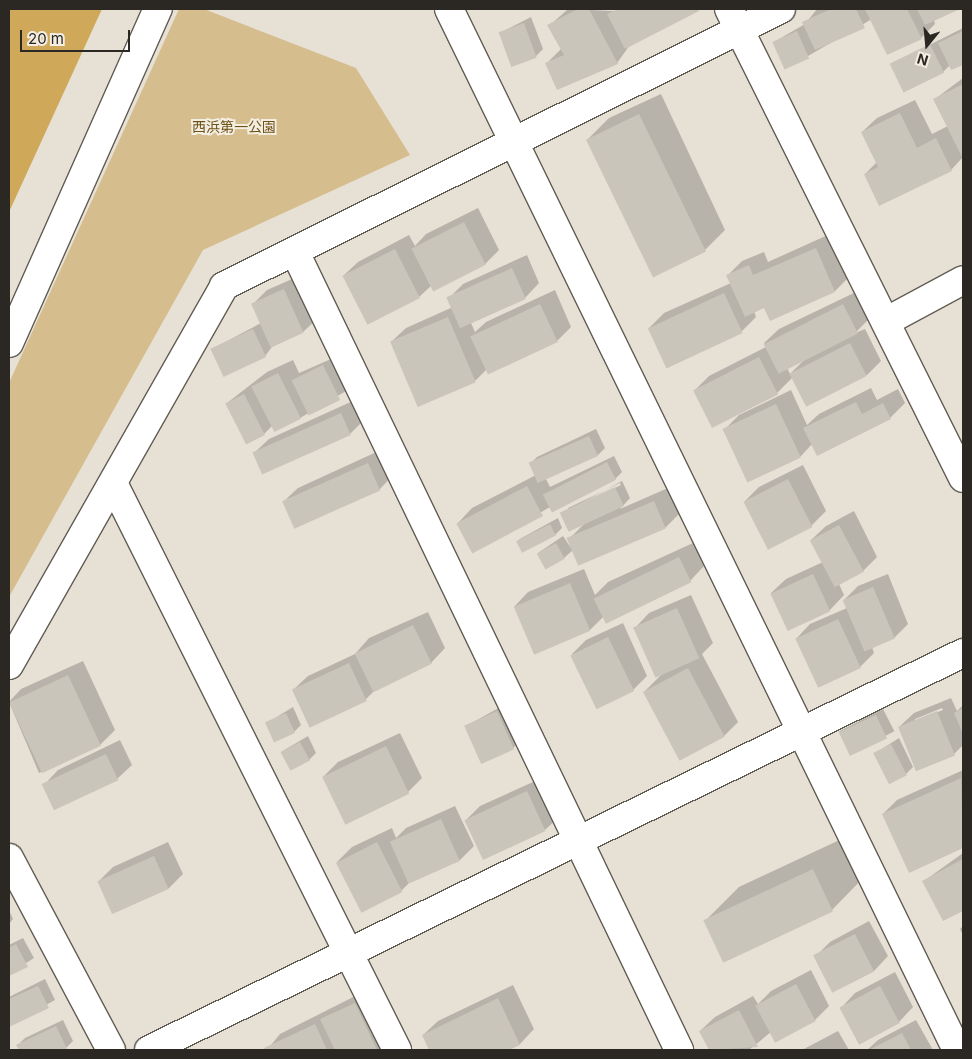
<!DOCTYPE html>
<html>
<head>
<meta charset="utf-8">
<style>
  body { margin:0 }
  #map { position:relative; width:972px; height:1059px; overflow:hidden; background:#e6e0d5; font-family:Inter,"Noto Sans JP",sans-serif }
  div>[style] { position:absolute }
  .green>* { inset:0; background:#d6bd8e }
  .water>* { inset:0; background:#cfa859 }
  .shadow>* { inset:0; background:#0003; transform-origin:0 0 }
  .building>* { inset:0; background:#cac5ba; transform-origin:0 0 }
  .roads { filter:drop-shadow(1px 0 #625d53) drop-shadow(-1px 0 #625d53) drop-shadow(0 1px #625d53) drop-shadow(0 -1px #625d53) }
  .minor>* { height:28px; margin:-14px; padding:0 14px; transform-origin:14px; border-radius:14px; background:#fff }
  span { translate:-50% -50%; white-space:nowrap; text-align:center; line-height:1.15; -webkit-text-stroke:4px #f4ede2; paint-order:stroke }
  .park-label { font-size:14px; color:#6e5317 }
  .frame { position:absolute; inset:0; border:10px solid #2b2824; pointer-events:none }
  .north { position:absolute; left:902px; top:20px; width:50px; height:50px; -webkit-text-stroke:4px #f4ede2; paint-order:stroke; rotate:197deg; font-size:14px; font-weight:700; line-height:20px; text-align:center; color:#2b2824 }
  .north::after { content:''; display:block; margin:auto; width:18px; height:22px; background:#2b2824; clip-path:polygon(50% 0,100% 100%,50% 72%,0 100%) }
  .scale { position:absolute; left:20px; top:30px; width:110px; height:22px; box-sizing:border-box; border:2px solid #2b2824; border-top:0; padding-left:6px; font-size:15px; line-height:18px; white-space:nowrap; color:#2b2824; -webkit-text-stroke:4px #f4ede2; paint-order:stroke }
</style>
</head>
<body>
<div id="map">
  <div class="green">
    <i style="clip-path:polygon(179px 9px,204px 9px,356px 68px,410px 155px,203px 250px,9px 597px,9px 383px)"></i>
  </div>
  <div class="water">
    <i style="clip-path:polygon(9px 9px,102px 9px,9px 212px)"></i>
  </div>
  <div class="shadow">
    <i style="clip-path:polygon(568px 9px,612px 11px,699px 9px,630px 45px,617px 63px,547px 63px,561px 49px,549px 26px)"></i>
    <i style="clip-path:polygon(817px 9px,957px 9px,934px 20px,935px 24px,921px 38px,872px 19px,808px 56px,774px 42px,805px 24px)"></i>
    <i style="clip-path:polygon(531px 17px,543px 49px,536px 56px,500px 33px)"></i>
    <i style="clip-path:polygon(963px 28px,963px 63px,952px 69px,950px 65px,943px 72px,892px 64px)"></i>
    <i style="clip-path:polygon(963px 78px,963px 157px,951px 170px,865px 174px,877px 162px,862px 132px,877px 118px,915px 100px,932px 134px,948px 126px,935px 99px)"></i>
    <i style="clip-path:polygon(661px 94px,725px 230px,704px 251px,588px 139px,609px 118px)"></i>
    <i style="clip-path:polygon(478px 208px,499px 250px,485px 264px,431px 286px,419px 297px,343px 276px,358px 262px,409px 235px,415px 246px,426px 234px)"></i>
    <i style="clip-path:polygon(830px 234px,849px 277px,835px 291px,771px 319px,765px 306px,754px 311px,756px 317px,742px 331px,649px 328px,664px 313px,731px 283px,728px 275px,742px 261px,764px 252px,768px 262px)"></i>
    <i style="clip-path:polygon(527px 255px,539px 283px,525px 298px,471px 323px,475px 332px,486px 322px,555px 290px,571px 327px,557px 341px,487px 369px,476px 380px,419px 405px,391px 342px,406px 328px,453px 307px,449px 298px,463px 284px)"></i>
    <i style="clip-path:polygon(299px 276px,318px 318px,303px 332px,272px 347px,265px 356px,212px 349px,261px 323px,253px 304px,267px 290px)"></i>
    <i style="clip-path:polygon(evenodd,858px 291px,871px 317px,855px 333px,865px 329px,881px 361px,867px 375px,793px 377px,777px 393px,712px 425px,695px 390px,709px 376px,766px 347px,764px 343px,779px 329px,858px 291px,808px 356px,790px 374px,786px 366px,808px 356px)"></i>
    <i style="clip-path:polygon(331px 359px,346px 391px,300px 418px,272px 426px,264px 434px,227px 403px,267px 372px,293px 360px,299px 373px)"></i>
    <i style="clip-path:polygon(871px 388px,877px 400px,898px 389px,905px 403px,890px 418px,817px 454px,812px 444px,801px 456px,749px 480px,725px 429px,739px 415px,791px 390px,807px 425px,819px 414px)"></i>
    <i style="clip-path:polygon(355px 400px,364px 420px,350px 434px,254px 453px,269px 439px)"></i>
    <i style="clip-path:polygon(596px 429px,605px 448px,598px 455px,546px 479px,550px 487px,614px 456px,622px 472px,615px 479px,550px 507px,473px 551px,458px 523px,472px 508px,536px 475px,530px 464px,537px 457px)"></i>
    <i style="clip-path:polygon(383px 449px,394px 474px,380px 489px,295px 527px,283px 502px,298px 488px)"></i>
    <i style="clip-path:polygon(803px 465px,826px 511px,811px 526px,745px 501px,759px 487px)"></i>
    <i style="clip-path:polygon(evenodd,622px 481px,630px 498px,620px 509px,668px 488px,680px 513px,665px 528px,573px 550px,564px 558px,538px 553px,563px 536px,571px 548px,568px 540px,584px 524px,561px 514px,622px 481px,620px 483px,621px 485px,568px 511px,568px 508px,620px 483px)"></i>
    <i style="clip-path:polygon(854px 511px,877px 557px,863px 571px,839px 584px,844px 595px,830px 610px,787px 628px,771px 593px,786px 579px,823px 562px,811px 540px,826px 526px)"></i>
    <i style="clip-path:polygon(558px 518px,562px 528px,555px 535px,518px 540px)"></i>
    <i style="clip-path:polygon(693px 543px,704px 566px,690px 581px,603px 617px,590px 630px,514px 607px,528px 592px,584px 569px,595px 595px,608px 582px)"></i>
    <i style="clip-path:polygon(888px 574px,908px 624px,894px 638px,872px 647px,874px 653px,860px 667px,796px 639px,810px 624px,847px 608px,844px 600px,858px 586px)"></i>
    <i style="clip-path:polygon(691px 595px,713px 643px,702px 654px,738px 722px,724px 736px,680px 759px,644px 692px,663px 673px,635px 628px,649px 613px)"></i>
    <i style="clip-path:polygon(428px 612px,445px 648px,431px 663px,379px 686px,366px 699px,293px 690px,308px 676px,355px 654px,369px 638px)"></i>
    <i style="clip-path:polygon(623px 623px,647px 676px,633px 690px,572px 654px,586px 640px)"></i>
    <i style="clip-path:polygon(83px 661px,115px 730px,100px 745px,39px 773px,9px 702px,21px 689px)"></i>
    <i style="clip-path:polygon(evenodd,951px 698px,957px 711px,963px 705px,963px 745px,954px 754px,899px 727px,914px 713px,951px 698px,942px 708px,943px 710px,915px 721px,915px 719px,942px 708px)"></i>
    <i style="clip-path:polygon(504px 705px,520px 741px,513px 748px,466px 726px)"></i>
    <i style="clip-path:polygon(293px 707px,301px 725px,294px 732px,267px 723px)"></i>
    <i style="left:883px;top:709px;width:25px;height:49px;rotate:63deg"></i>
    <i style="clip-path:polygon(400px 733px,422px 778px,408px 792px,323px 777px,338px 762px)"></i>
    <i style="clip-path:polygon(308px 736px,316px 753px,309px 760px,281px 752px)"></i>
    <i style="clip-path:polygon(899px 738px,913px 767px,906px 774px,874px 754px)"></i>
    <i style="clip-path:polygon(120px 740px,132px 765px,117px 779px,44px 785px,58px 770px)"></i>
    <i style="clip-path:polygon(963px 770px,963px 846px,909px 871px,883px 814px,897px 800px)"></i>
    <i style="clip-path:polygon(542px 778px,560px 816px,545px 830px,466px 820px,480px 806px)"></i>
    <i style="clip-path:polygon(455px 806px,474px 846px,460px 860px,410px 882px,401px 891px,337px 862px,352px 847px,392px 828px,396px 838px,406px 828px)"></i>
    <i style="clip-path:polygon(848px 836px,866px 875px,832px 910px,724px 960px,705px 921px,739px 887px)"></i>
    <i style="clip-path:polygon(168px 842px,183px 874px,169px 888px,114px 913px,99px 881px,113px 867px)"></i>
    <i style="clip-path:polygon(963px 853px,963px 909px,944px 920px,924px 881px)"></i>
    <i style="clip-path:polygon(9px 910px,13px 919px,9px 924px)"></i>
    <i style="clip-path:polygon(869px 921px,888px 956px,874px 971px,835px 991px,816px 956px,830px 942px)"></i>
    <i style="clip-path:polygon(963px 926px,963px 935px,960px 929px)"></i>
    <i style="clip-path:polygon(23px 938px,34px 958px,9px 974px,9px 945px)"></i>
    <i style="clip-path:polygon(811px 970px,829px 1006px,815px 1020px,771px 1032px,749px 1050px,710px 1050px,700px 1031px,715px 1017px,753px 996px,758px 1004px,771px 991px)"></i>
    <i style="clip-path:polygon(895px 972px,913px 1007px,899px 1022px,841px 1008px,855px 993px)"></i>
    <i style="clip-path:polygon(45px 979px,55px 1000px,10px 1025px,9px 997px)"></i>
    <i style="clip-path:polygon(513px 985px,534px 1029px,520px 1044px,506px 1050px,431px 1050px,423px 1035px,438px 1021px)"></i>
    <i style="clip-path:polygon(369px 989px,396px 1050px,267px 1050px,280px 1034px)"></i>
    <i style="clip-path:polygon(63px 1020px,73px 1041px,66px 1048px,20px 1050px,18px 1045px,25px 1038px)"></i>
    <i style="clip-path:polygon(916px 1020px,933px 1050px,867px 1050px,878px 1040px)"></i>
    <i style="clip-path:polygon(838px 1031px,849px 1050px,802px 1050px)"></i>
  </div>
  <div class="building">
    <i style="clip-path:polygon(578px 9px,589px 9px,618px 64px,557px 90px,545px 63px,564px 55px,547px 25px)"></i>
    <i style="clip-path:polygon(618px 9px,698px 9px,699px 11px,625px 49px,607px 14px)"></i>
    <i style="clip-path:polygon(831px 9px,856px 9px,865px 28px,815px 50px,802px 22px)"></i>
    <i style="clip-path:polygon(865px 9px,907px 9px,922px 39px,887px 55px)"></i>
    <i style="clip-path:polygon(917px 9px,960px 9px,925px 25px)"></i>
    <i style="left:524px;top:23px;width:37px;height:27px;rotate:70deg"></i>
    <i style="left:797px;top:31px;width:30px;height:27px;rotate:66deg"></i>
    <i style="clip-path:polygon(963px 31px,963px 65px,951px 70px,938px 43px)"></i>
    <i style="left:930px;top:44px;width:32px;height:45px;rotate:64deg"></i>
    <i style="clip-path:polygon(963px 84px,963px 159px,933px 99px)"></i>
    <i style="clip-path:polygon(900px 113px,917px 148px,936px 138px,952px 171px,879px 206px,864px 174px,878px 167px,861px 132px)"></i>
    <i style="left:639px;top:114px;width:153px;height:59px;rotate:64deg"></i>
    <i style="left:464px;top:222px;width:48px;height:59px;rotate:63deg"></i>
    <i style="clip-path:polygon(816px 248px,835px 292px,770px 321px,764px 308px,745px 317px,726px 275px,749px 265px,753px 275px)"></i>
    <i style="left:395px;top:249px;width:55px;height:59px;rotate:63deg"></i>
    <i style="left:512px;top:268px;width:34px;height:72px;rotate:66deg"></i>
    <i style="left:284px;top:289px;width:48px;height:36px;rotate:66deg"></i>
    <i style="left:724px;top:293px;width:44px;height:84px;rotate:65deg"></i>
    <i style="left:540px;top:304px;width:42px;height:77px;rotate:65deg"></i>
    <i style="left:843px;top:304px;width:33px;height:89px;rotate:63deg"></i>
    <i style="left:448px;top:317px;width:71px;height:63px;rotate:67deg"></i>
    <i style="left:253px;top:329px;width:31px;height:47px;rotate:65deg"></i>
    <i style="left:850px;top:343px;width:37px;height:68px;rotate:63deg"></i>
    <i style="left:759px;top:357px;width:42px;height:74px;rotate:63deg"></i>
    <i style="left:323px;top:365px;width:39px;height:35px;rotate:64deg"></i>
    <i style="left:278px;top:373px;width:51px;height:30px;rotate:63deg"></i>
    <i style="left:244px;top:394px;width:46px;height:21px;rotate:63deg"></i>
    <i style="clip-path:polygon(856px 402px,862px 414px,883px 403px,891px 419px,817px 456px,803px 428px)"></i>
    <i style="left:776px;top:404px;width:59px;height:59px;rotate:65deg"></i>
    <i style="left:341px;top:413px;width:24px;height:97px;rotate:66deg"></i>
    <i style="left:589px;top:436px;width:22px;height:66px;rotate:66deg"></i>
    <i style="left:607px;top:462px;width:20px;height:72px;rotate:63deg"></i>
    <i style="left:368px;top:463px;width:30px;height:94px;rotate:66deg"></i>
    <i style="left:788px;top:479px;width:54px;height:50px;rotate:63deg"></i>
    <i style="left:527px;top:486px;width:34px;height:80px;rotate:62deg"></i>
    <i style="left:615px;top:487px;width:21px;height:61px;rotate:65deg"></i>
    <i style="left:654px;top:501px;width:30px;height:95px;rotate:67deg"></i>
    <i style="left:550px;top:524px;width:13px;height:38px;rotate:63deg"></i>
    <i style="left:839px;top:525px;width:53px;height:33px;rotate:62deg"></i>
    <i style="left:556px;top:543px;width:18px;height:22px;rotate:61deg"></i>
    <i style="left:679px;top:557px;width:28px;height:95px;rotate:64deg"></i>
    <i style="left:813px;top:574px;width:41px;height:47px;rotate:65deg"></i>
    <i style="left:570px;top:583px;width:52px;height:61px;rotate:67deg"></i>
    <i style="left:873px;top:587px;width:56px;height:33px;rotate:67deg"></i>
    <i style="left:677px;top:608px;width:55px;height:48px;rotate:66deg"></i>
    <i style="left:838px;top:619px;width:54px;height:47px;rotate:65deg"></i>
    <i style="left:413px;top:625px;width:43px;height:65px;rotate:64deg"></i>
    <i style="left:608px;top:637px;width:60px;height:42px;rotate:64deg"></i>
    <i style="left:349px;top:663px;width:42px;height:63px;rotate:65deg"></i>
    <i style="left:688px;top:668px;width:78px;height:51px;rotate:62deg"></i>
    <i style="left:68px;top:675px;width:78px;height:65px;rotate:65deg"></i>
    <i style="clip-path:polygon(963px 708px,963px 734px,954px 713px)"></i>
    <i style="left:497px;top:711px;width:42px;height:36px;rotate:66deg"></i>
    <i style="left:937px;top:711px;width:48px;height:42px;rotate:68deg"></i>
    <i style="left:286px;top:713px;width:22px;height:23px;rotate:66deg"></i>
    <i style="left:876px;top:715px;width:26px;height:41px;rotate:65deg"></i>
    <i style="left:300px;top:742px;width:21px;height:22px;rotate:62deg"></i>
    <i style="left:891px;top:744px;width:35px;height:20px;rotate:63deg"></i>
    <i style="left:386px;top:746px;width:53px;height:71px;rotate:64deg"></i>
    <i style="left:106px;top:754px;width:29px;height:71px;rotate:65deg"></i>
    <i style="clip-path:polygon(961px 778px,963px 848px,909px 873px,882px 814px)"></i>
    <i style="left:527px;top:791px;width:44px;height:69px;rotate:65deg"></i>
    <i style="left:441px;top:819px;width:46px;height:56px;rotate:66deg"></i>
    <i style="left:377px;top:842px;width:56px;height:46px;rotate:63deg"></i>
    <i style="left:154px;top:856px;width:36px;height:62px;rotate:66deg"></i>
    <i style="clip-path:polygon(963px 859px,963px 911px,943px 921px,922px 881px)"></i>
    <i style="left:813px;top:869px;width:47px;height:121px;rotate:65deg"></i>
    <i style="left:855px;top:934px;width:42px;height:47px;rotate:63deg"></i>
    <i style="clip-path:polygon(16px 944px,28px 967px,9px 976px,9px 948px)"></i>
    <i style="left:796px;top:984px;width:42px;height:46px;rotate:62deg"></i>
    <i style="clip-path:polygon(38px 986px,49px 1008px,9px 1027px,9px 999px)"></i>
    <i style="left:880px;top:986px;width:42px;height:46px;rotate:62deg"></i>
    <i style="clip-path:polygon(498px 998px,520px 1045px,509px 1050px,429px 1050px,422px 1035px)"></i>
    <i style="clip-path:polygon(355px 1003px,377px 1050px,335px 1050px,320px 1019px)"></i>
    <i style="clip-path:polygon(739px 1010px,758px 1047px,709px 1050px,699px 1031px)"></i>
    <i style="clip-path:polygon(315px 1024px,327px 1050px,265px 1050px,264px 1048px)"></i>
    <i style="clip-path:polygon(56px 1026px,67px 1049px,19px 1050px,16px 1045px)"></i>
    <i style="clip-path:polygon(902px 1033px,911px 1050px,869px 1050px)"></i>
  </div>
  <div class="roads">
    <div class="minor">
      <i style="left:449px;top:9px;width:1158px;rotate:63.99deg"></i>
      <i style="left:729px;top:9px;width:524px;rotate:63.48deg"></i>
      <i style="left:295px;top:252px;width:886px;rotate:64.3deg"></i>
      <i style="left:887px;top:321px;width:86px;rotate:-28.3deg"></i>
      <i style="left:9px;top:343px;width:366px;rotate:-66deg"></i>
      <i style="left:114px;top:485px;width:632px;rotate:63.39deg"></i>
      <i style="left:9px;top:665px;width:436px;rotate:-60.4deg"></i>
      <i style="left:224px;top:286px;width:622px;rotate:-26.44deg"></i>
      <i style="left:9px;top:858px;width:217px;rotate:62deg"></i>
      <i style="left:149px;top:1050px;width:906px;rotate:-26deg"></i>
    </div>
  </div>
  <div class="park-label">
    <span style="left:234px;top:127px">西浜第一公園</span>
  </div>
  <div class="frame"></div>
  <div class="north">N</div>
  <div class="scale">20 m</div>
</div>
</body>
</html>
